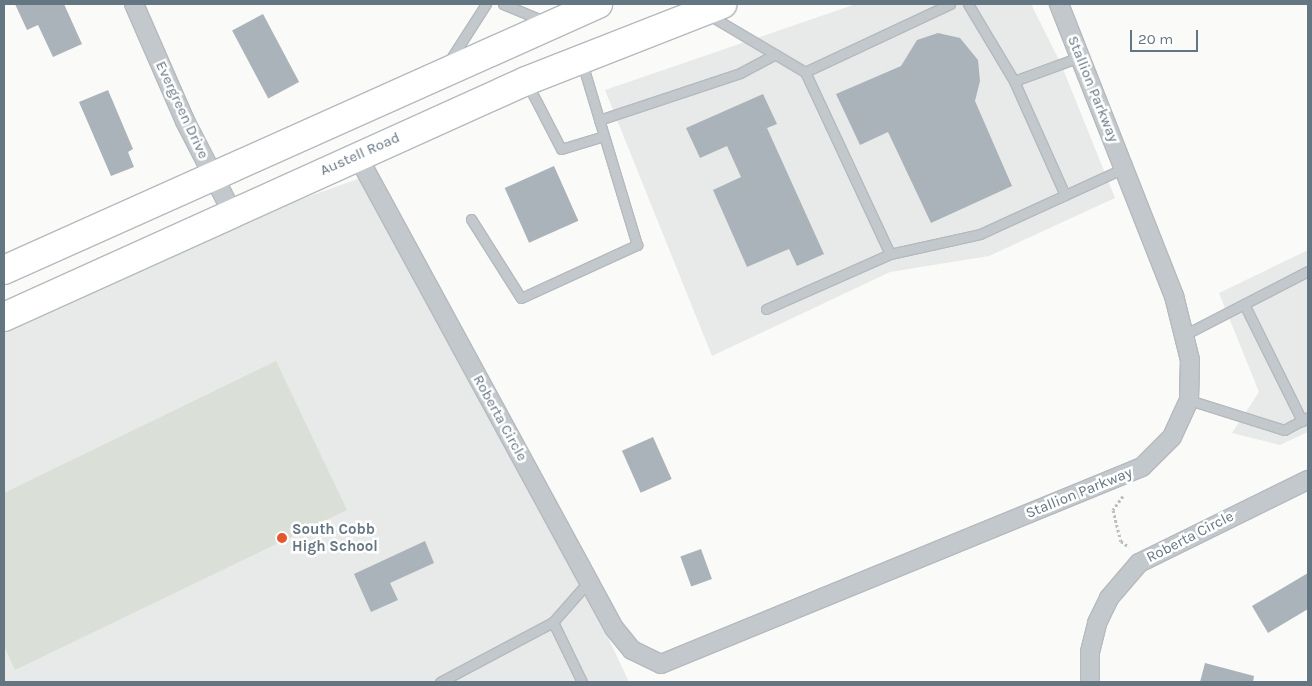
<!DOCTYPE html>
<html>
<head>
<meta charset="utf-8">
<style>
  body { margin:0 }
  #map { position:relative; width:1312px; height:686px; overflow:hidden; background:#fafaf8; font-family:Karla,sans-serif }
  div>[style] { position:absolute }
  .built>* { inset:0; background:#e8e9e9 }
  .green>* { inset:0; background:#dadfd7 }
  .building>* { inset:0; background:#aab3b9; transform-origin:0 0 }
  .path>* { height:3px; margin-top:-1.5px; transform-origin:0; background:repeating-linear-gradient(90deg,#bbbfc2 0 2.5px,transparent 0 5px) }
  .roads { filter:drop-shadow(1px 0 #b5babe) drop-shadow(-1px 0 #b5babe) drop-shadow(0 1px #b5babe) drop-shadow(0 -1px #b5babe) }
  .service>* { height:9px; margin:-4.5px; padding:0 4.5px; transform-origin:4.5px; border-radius:4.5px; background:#c3c8cc }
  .minor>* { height:18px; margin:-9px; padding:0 9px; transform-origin:9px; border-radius:9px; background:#c3c8cc }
  .primary>* { height:28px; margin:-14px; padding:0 14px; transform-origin:14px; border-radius:14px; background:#fff }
  .dots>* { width:14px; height:14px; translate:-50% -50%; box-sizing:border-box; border:2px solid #fff; border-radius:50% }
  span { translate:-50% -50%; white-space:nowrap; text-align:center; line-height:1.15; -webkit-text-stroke:5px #fff; paint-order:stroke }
  .street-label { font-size:15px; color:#657683 }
  .poi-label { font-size:15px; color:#657683; font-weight:700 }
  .left { translate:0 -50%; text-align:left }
  .frame { position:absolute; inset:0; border:5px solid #657683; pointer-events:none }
  .scale { position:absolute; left:1130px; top:30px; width:68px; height:22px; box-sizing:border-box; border:2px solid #657683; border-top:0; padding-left:6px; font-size:15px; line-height:18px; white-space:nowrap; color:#657683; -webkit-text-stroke:4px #fff; paint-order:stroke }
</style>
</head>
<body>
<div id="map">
  <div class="built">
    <i style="clip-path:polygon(856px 4px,1031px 4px,1061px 64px,1115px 198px,989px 256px,890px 272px,712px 356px,605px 90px)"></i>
    <i style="clip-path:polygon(372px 174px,493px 393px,629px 682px,4px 682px,4px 304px)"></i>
    <i style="clip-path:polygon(1308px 250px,1308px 432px,1280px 445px,1232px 433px,1259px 392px,1219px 293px)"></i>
  </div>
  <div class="green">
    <i style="clip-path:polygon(276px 361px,347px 510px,15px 670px,4px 646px,4px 493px)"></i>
  </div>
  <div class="building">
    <i style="clip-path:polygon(15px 4px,64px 4px,82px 44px,53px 57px,38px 25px,27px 30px)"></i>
    <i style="left:263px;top:14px;width:77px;height:35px;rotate:62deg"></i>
    <i style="clip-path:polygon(938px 33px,960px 38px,978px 60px,980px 81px,975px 101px,1012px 186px,931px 223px,888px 132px,860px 145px,836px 94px,901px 66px,917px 40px)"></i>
    <i style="clip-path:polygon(108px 90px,133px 149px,128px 152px,134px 167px,111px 176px,79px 102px)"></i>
    <i style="clip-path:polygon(763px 94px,777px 124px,767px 128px,824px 254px,797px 266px,789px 249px,747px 267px,713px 190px,741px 177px,727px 146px,700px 158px,686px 128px)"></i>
    <i style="left:554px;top:166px;width:60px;height:54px;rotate:66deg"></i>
    <i style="left:653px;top:437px;width:46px;height:34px;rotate:66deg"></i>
    <i style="clip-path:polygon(425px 541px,434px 563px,390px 583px,398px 600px,371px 612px,354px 574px)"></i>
    <i style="left:701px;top:549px;width:32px;height:22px;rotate:70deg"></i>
    <i style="clip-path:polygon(1308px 573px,1308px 609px,1268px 633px,1252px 606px)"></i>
    <i style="clip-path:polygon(1205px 663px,1254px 676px,1253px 682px,1200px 682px)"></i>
  </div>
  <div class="path">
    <i style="left:1123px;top:496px;width:17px;rotate:126deg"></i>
    <i style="left:1113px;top:510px;width:32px;rotate:76deg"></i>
    <i style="left:1121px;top:541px;width:10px;rotate:37deg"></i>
  </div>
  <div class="roads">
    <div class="service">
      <i style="left:503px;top:4px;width:44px;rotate:22.5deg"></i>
      <i style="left:968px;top:4px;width:90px;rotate:59.1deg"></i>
      <i style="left:1014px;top:81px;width:70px;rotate:-20deg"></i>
      <i style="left:709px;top:15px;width:112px;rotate:30.7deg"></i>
      <i style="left:450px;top:60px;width:67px;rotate:-57.3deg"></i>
      <i style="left:1014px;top:81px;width:125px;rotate:65.9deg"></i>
      <i style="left:527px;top:83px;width:74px;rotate:62.7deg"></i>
      <i style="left:561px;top:149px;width:45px;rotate:-16.8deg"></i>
      <i style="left:599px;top:120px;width:149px;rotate:-18.4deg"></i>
      <i style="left:740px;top:73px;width:40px;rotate:-28deg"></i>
      <i style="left:471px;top:219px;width:93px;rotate:57.7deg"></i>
      <i style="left:521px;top:298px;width:128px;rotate:-24.6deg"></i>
      <i style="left:637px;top:245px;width:190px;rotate:-106.8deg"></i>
      <i style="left:890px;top:254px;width:92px;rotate:-12.5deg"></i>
      <i style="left:980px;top:234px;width:158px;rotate:-24.6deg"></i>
      <i style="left:1244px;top:304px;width:131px;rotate:63.6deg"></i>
      <i style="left:766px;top:309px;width:136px;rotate:-23.9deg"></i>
      <i style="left:890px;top:254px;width:201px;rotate:-115deg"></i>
      <i style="left:805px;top:72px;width:160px;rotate:-25.1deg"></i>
      <i style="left:1184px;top:335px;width:140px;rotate:-27.3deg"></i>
      <i style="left:1189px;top:400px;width:100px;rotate:17.5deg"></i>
      <i style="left:1284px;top:430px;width:27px;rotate:-28deg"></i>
      <i style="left:440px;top:682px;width:128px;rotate:-28deg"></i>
      <i style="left:582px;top:682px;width:67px;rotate:-115.8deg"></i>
      <i style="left:553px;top:622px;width:55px;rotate:-48.7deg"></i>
    </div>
    <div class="minor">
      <i style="left:134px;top:4px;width:128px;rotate:66.4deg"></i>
      <i style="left:185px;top:121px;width:105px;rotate:62.7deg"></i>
      <i style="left:357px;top:155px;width:538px;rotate:61.48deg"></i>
      <i style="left:614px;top:628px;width:28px;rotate:51deg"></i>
      <i style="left:632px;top:650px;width:32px;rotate:26deg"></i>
      <i style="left:661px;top:664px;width:520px;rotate:-22.27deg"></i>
      <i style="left:1142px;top:467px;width:42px;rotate:-45deg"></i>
      <i style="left:1172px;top:437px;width:41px;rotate:-65.3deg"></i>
      <i style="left:1189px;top:400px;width:40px;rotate:-88.6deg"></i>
      <i style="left:1190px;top:360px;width:66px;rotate:-104deg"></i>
      <i style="left:1174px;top:296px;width:314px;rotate:-111.5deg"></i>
      <i style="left:1090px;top:682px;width:30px;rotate:-90deg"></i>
      <i style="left:1090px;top:652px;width:30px;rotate:-76deg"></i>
      <i style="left:1097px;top:623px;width:28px;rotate:-64deg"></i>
      <i style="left:1109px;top:598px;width:46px;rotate:-49.4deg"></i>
      <i style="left:1139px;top:563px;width:188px;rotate:-26.2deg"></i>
    </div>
    <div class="primary">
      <i style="left:4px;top:270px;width:651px;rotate:-24.12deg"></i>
      <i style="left:4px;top:317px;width:573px;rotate:-24.33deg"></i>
      <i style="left:526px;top:81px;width:211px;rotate:-21.4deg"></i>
    </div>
  </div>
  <div class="dots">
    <i style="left:282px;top:538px;background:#e4572e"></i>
  </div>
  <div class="street-label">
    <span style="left:1093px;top:89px;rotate:68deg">Stallion Parkway</span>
    <span style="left:182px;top:110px;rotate:65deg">Evergreen Drive</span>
    <span style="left:360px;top:154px;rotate:-24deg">Austell Road</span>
    <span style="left:500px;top:418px;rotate:61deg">Roberta Circle</span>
    <span style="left:1079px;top:493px;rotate:-22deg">Stallion Parkway</span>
    <span style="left:1190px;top:537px;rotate:-27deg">Roberta Circle</span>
  </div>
  <div class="poi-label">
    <span class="left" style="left:292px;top:538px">South Cobb<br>High School</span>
  </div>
  <div class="frame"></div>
  <div class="scale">20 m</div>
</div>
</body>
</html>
